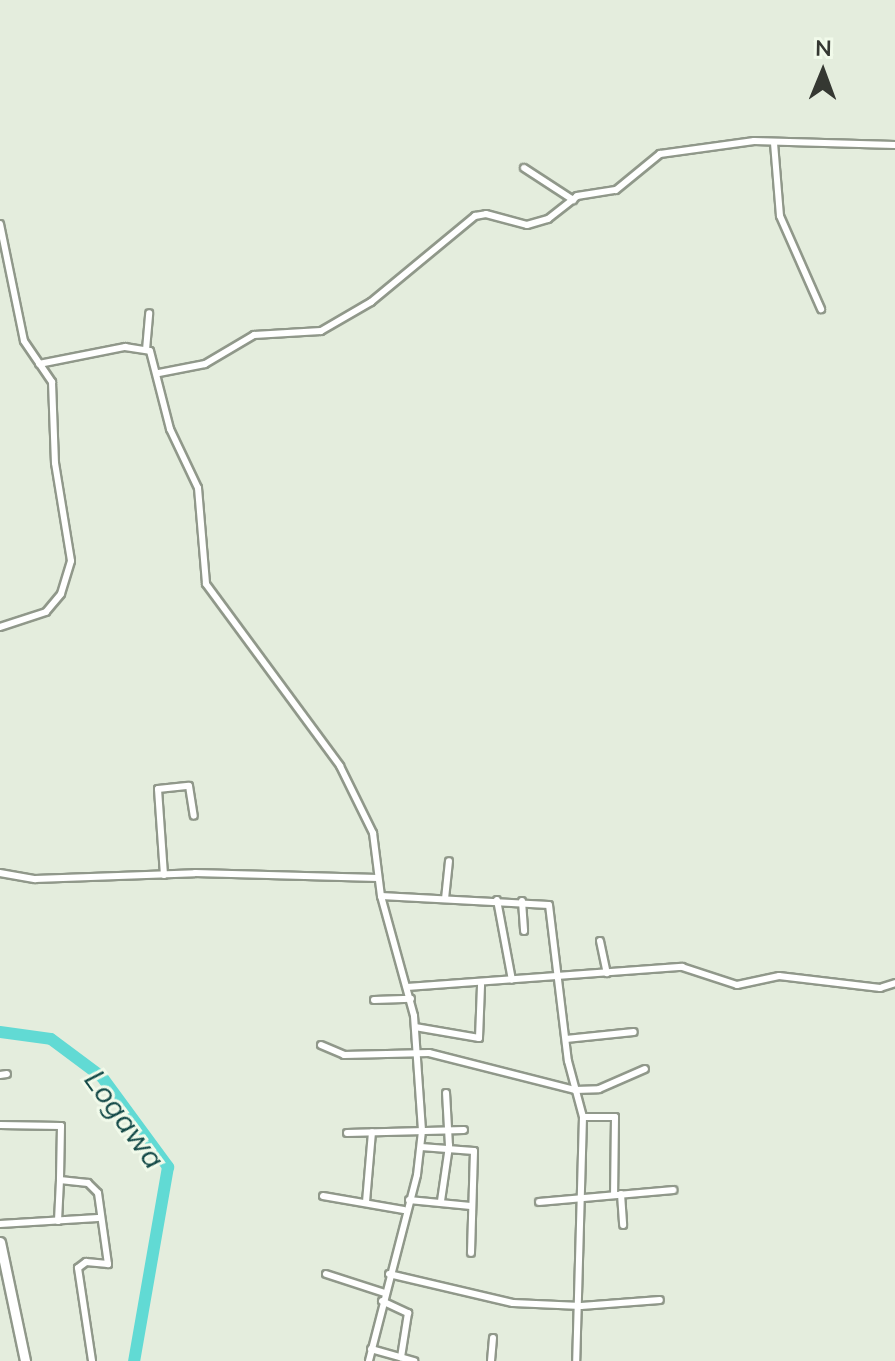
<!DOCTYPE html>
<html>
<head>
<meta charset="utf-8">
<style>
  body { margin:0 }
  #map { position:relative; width:895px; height:1361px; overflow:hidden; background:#e4eddd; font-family:Mulish,sans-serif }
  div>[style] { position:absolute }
  .river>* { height:12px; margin:-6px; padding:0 6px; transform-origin:6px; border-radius:6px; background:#61dad4 }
  .roads { filter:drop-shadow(2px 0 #90988a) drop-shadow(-2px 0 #90988a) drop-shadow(0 2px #90988a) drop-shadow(0 -2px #90988a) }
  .minor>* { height:6px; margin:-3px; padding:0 3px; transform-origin:3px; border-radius:3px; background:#fff }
  .secondary>* { height:9px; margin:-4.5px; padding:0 4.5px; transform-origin:4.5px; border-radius:4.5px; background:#fff }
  span { translate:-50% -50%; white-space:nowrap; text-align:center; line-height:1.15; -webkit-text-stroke:6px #f1faea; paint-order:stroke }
  .water-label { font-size:30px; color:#134947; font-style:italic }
  .north { position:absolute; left:783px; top:32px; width:80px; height:80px; -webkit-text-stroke:6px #f1faea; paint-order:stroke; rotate:1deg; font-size:22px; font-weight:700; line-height:32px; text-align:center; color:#353832 }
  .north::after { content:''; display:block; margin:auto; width:28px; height:36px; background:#353832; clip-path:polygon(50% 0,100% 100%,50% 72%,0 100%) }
</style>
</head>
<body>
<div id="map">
  <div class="river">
    <i style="left:0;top:1032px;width:51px;rotate:7.8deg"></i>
    <i style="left:51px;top:1039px;width:64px;rotate:36.7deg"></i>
    <i style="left:102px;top:1077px;width:112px;rotate:53.7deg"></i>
    <i style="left:168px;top:1167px;width:197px;rotate:99.9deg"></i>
  </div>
  <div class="roads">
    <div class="minor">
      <i style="left:774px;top:143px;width:73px;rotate:85.3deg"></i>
      <i style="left:780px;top:216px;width:102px;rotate:66.2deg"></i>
      <i style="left:524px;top:168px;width:59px;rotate:33.1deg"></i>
      <i style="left:0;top:224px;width:119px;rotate:78.4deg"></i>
      <i style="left:24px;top:341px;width:50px;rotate:55.7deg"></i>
      <i style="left:52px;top:382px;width:81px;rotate:87.9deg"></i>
      <i style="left:55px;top:463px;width:99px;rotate:80.7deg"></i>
      <i style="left:71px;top:561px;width:34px;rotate:107deg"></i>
      <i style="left:61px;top:594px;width:23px;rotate:130deg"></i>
      <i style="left:46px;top:612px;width:48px;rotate:161.9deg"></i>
      <i style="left:146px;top:350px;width:37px;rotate:-85deg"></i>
      <i style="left:39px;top:364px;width:88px;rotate:-11.2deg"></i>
      <i style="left:125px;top:347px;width:25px;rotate:9deg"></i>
      <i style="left:150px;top:351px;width:81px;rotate:75.6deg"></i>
      <i style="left:170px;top:429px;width:65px;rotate:64.6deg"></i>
      <i style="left:198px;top:488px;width:96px;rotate:85.2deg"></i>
      <i style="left:206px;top:584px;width:226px;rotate:53.6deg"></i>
      <i style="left:340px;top:766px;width:75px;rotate:63.8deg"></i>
      <i style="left:373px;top:833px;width:64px;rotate:82.8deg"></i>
      <i style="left:381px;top:896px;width:124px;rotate:74.6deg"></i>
      <i style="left:414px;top:1016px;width:115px;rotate:86deg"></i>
      <i style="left:422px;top:1131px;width:44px;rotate:96.5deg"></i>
      <i style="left:417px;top:1175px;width:192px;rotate:104.5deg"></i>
      <i style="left:159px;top:373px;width:47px;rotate:-11.1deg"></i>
      <i style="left:205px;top:364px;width:57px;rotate:-30.6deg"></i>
      <i style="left:254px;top:335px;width:67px;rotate:-3.4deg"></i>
      <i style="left:321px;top:331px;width:58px;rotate:-30.1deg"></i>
      <i style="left:371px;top:302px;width:135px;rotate:-39.6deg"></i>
      <i style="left:475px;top:216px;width:11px;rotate:-10deg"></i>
      <i style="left:486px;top:214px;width:42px;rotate:15deg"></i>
      <i style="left:527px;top:225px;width:22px;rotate:-16deg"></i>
      <i style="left:548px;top:219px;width:37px;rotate:-38deg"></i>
      <i style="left:577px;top:196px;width:39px;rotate:-9deg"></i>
      <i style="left:616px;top:190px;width:57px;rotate:-39.3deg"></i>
      <i style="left:660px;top:154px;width:95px;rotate:-7.9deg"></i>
      <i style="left:754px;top:141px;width:141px;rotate:1.6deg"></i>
      <i style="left:0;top:873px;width:36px;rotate:10deg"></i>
      <i style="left:35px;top:879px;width:160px;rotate:-2.1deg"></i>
      <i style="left:195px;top:873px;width:183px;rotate:1.6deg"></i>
      <i style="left:164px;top:875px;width:86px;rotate:-94deg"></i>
      <i style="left:158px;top:789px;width:31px;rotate:-6deg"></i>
      <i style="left:189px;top:786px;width:30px;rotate:81deg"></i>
      <i style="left:381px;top:896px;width:168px;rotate:3.1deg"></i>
      <i style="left:549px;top:905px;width:157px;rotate:83.1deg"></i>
      <i style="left:568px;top:1061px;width:58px;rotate:75deg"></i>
      <i style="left:583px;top:1117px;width:244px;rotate:91.6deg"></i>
      <i style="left:445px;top:899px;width:38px;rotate:-84deg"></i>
      <i style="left:497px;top:900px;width:81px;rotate:79.4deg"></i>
      <i style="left:522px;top:901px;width:30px;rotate:86deg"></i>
      <i style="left:600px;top:941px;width:33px;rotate:78deg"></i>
      <i style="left:407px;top:987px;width:276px;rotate:-4.2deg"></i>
      <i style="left:682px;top:967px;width:58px;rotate:18.1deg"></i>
      <i style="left:737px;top:985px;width:43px;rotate:-12.1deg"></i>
      <i style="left:779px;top:976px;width:102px;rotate:6.8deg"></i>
      <i style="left:880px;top:988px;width:16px;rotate:-18deg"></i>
      <i style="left:374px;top:1000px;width:37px;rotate:-2deg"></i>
      <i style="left:415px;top:1027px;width:65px;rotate:9.8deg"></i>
      <i style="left:479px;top:1038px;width:53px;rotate:-87.8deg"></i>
      <i style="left:566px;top:1039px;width:68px;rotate:-5.9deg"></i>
      <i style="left:321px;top:1045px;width:25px;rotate:23deg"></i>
      <i style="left:344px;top:1055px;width:85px;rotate:-1.3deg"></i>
      <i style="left:429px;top:1053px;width:151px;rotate:14.2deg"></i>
      <i style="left:575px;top:1090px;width:24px;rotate:-2deg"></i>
      <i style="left:599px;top:1089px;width:50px;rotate:-23.5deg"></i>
      <i style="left:0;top:1075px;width:7px;rotate:-8deg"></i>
      <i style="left:583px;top:1117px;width:32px"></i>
      <i style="left:615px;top:1117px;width:77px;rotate:90.7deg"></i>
      <i style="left:0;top:1125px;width:61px;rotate:0.9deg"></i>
      <i style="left:61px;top:1126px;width:54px;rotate:91.1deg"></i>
      <i style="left:60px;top:1180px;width:28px;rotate:6deg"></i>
      <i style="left:88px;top:1183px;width:14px;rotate:45deg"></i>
      <i style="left:98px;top:1193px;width:72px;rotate:82deg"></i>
      <i style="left:108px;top:1264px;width:22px;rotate:-175deg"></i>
      <i style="left:86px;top:1262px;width:10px;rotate:143deg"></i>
      <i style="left:78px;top:1268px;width:94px;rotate:81.4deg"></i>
      <i style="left:347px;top:1133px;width:117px;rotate:-1.5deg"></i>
      <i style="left:421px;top:1147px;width:53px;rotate:4.3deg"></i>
      <i style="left:474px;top:1151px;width:102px;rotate:91.7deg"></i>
      <i style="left:621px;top:1194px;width:31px;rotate:86deg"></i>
      <i style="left:323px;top:1196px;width:82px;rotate:9.8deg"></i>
      <i style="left:409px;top:1200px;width:62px;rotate:5.5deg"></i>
      <i style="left:441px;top:1201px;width:56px;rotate:-81.7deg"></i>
      <i style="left:449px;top:1146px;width:53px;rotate:-93.2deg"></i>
      <i style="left:366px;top:1202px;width:70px;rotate:-85.1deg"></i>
      <i style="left:539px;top:1202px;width:135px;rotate:-5.1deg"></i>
      <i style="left:58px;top:1221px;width:41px;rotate:-87.2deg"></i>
      <i style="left:0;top:1224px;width:98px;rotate:-3.5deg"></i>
      <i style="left:326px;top:1274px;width:62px;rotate:17.9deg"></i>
      <i style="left:389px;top:1274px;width:127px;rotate:13.2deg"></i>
      <i style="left:513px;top:1303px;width:68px;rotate:2.5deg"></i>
      <i style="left:581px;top:1306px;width:79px;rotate:-4.3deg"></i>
      <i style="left:382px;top:1301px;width:29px;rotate:25deg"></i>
      <i style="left:408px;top:1313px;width:45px;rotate:99deg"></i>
      <i style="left:371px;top:1349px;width:45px;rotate:15.6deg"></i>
      <i style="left:491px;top:1361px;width:23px;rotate:-85deg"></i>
    </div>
    <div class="secondary">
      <i style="left:0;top:1242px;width:122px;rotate:78.1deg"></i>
    </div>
  </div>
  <div class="water-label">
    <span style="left:125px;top:1119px;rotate:54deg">Logawa</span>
  </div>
  <div class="north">N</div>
</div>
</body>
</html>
